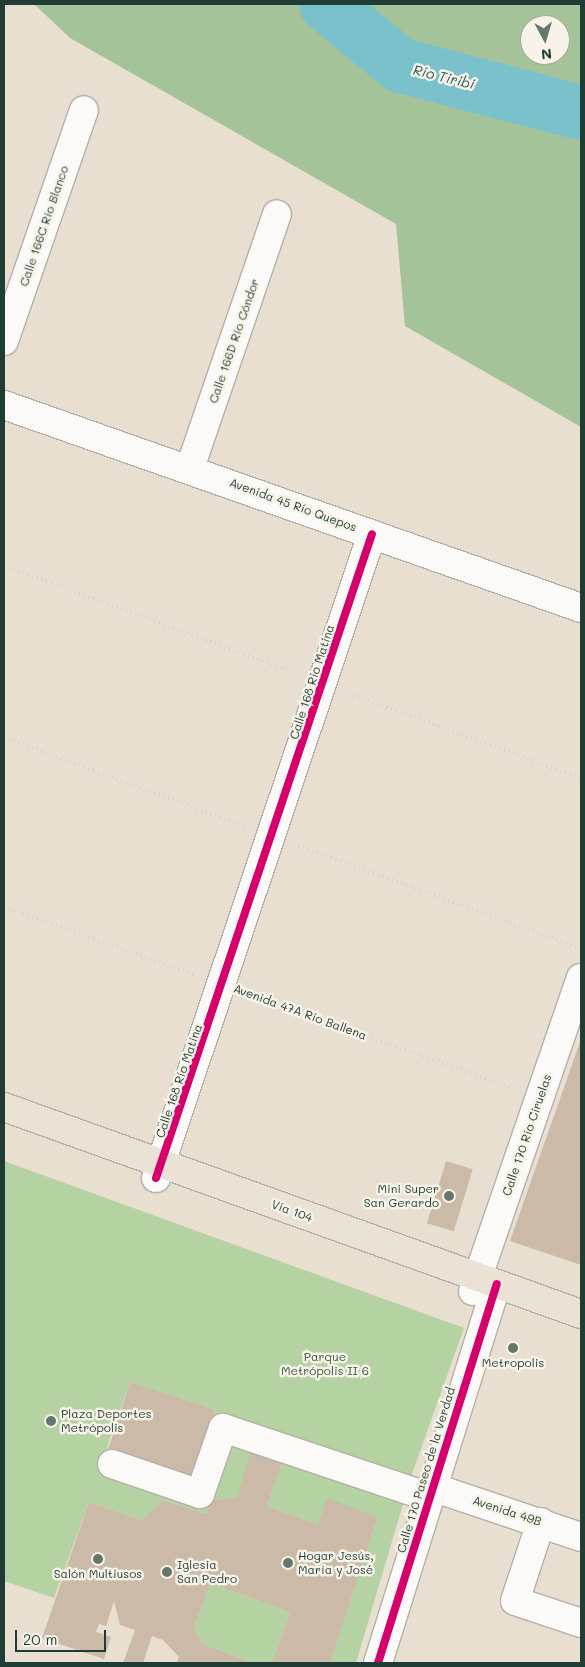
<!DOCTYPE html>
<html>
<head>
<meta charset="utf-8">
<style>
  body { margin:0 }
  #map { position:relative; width:585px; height:1667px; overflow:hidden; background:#e8dfd0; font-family:Mali,sans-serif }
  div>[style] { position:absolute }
  .green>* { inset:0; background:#b4d2a2 }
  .forest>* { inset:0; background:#a5c399 }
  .river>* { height:55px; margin:-27.5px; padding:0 27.5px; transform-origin:27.5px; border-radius:27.5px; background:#7bc1cc }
  .building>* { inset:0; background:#cabaa7; transform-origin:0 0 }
  .path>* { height:3px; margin-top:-1.5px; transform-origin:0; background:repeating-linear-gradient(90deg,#d3d2cd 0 1px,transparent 0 5px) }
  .roads { filter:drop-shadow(1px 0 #b3b0a6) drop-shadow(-1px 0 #b3b0a6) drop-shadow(0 1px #b3b0a6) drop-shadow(0 -1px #b3b0a6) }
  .minor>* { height:28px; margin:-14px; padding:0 14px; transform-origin:14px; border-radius:14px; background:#fcfaf8 }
  .major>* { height:28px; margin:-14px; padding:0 14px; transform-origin:14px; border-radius:14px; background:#e9e2d5 }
  .cycleway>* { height:8px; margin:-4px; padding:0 4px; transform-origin:4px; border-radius:4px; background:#d6006c }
  .dots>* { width:14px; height:14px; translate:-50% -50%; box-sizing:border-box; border:2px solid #f7f3e8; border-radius:50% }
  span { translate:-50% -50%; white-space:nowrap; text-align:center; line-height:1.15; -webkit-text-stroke:5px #f7f3e8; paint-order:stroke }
  .street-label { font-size:12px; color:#1f3d34 }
  .poi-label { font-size:12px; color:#1f3d34 }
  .right { translate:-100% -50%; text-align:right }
  .left { translate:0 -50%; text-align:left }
  .park-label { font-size:12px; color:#345943 }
  .water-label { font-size:14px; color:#2a5b5a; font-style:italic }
  .frame { position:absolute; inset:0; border:5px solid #1f3d34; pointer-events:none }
  .north { position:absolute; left:520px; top:15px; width:50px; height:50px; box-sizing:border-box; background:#f7f3e8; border:1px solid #a1aaa0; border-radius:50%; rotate:174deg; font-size:14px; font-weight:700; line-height:20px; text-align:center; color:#1f3d34 }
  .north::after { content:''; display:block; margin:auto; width:18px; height:22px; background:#65766b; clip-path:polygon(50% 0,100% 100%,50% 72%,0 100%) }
  .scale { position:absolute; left:15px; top:1630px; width:91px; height:22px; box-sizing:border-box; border:2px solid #1f3d34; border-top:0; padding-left:6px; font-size:15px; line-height:18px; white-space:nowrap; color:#1f3d34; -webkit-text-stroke:4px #f7f3e8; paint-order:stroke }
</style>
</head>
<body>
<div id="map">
  <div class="green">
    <i style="clip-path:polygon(evenodd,4px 1161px,464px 1328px,411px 1477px,356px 1663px,330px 1663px,378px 1517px,327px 1499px,318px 1525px,267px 1506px,283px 1460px,237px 1497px,212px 1500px,206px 1514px,163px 1500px,142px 1520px,89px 1502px,54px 1598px,4px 1581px,4px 1161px,130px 1382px,216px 1410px,192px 1477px,107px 1447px,130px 1382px)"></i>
    <i style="clip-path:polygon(210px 1583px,290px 1612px,272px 1663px,255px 1663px,203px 1644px,194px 1628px)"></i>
  </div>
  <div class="forest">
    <i style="clip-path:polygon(evenodd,34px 4px,581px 4px,581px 427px,405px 326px,396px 224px,70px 38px,34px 4px,530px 25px,560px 25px,560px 55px,530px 55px,530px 25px)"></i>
  </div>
  <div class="river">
    <i style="left:326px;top:4px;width:96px;rotate:39.5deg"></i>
    <i style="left:400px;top:65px;width:187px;rotate:14.6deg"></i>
  </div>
  <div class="building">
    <i style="clip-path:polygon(581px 1039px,581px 1265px,510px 1241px)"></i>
    <i style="left:446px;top:1161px;width:28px;height:65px;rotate:17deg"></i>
    <i style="left:130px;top:1382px;width:90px;height:70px;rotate:18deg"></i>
    <i style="clip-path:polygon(252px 1448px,283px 1460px,267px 1506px,318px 1525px,327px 1498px,378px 1517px,330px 1663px,272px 1663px,290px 1612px,210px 1583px,194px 1628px,203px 1644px,254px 1663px,177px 1663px,179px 1657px,163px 1640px,152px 1636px,143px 1663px,123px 1663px,135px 1630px,120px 1625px,114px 1601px,106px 1626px,99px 1624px,96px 1632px,111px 1637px,104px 1659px,42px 1638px,89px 1502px,142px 1520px,163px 1500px,206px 1514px,212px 1500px,237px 1497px)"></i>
  </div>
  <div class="path">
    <i style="left:4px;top:565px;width:309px;rotate:20.3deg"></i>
    <i style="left:349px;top:693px;width:247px;rotate:20.1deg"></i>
    <i style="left:4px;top:737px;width:257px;rotate:20.3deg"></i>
    <i style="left:298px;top:845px;width:301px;rotate:20deg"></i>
    <i style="left:4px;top:906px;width:202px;rotate:19.7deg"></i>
    <i style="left:249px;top:994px;width:279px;rotate:19.5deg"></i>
  </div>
  <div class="roads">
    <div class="minor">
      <i style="left:4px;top:341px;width:244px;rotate:-70.9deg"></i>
      <i style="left:4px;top:405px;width:612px;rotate:19.38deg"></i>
      <i style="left:190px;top:468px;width:268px;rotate:-71.1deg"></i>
      <i style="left:156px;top:1178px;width:679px;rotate:-71.46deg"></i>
      <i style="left:473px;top:1291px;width:331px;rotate:-71deg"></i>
      <i style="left:112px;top:1464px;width:93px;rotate:18.8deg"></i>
      <i style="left:200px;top:1494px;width:70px;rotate:-70.8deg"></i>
      <i style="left:223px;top:1428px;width:217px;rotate:18.5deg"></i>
      <i style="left:432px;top:1487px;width:157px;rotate:18.6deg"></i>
      <i style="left:541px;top:1522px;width:83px;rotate:108.2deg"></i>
      <i style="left:515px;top:1601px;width:70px;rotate:18.4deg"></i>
      <i style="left:378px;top:1663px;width:397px;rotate:-72.6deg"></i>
    </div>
    <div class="major">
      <i style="left:4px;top:1107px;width:613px;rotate:19.74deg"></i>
    </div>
  </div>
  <div class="cycleway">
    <i style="left:156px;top:1178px;width:679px;rotate:-71.46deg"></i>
    <i style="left:378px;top:1663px;width:397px;rotate:-72.6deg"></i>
  </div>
  <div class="dots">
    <i style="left:449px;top:1196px;background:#65766b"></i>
    <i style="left:513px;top:1348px;background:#65766b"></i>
    <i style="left:51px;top:1421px;background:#65766b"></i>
    <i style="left:98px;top:1559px;background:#65766b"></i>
    <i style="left:288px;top:1563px;background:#65766b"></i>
    <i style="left:167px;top:1572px;background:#65766b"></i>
  </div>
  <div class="street-label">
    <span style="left:44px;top:226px;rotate:-71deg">Calle 166C Río Blanco</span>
    <span style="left:234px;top:341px;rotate:-71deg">Calle 166D Río Cóndor</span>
    <span style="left:293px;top:505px;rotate:20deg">Avenida 45 Río Quepos</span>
    <span style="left:312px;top:682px;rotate:-72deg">Calle 168 Río Matina</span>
    <span style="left:300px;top:1012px;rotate:20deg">Avenida 47A Río Ballena</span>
    <span style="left:179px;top:1081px;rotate:-71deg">Calle 168 Río Matina</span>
    <span style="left:527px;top:1135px;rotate:-71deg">Calle 170 Río Ciruelas</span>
    <span style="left:292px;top:1211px;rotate:20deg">Vía 104</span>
    <span style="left:426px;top:1470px;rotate:-73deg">Calle 170 Paseo de la Verdad</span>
    <span style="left:507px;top:1511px;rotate:18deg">Avenida 49B</span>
  </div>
  <div class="poi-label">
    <span class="right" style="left:439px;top:1196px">Mini Super<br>San Gerardo</span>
    <span style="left:513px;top:1363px">Metropolis</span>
    <span class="left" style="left:61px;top:1421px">Plaza Deportes<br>Metrópolis</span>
    <span class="left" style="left:298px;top:1563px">Hogar Jesús,<br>María y José</span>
    <span class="left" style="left:177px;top:1572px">Iglesia<br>San Pedro</span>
    <span style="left:98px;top:1574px">Salón Multiusos</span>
  </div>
  <div class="park-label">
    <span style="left:325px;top:1364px">Parque<br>Metrópolis II 6</span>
  </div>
  <div class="water-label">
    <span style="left:444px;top:77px;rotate:14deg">Río Tiribí</span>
  </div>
  <div class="frame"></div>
  <div class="north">N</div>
  <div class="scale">20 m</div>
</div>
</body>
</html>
